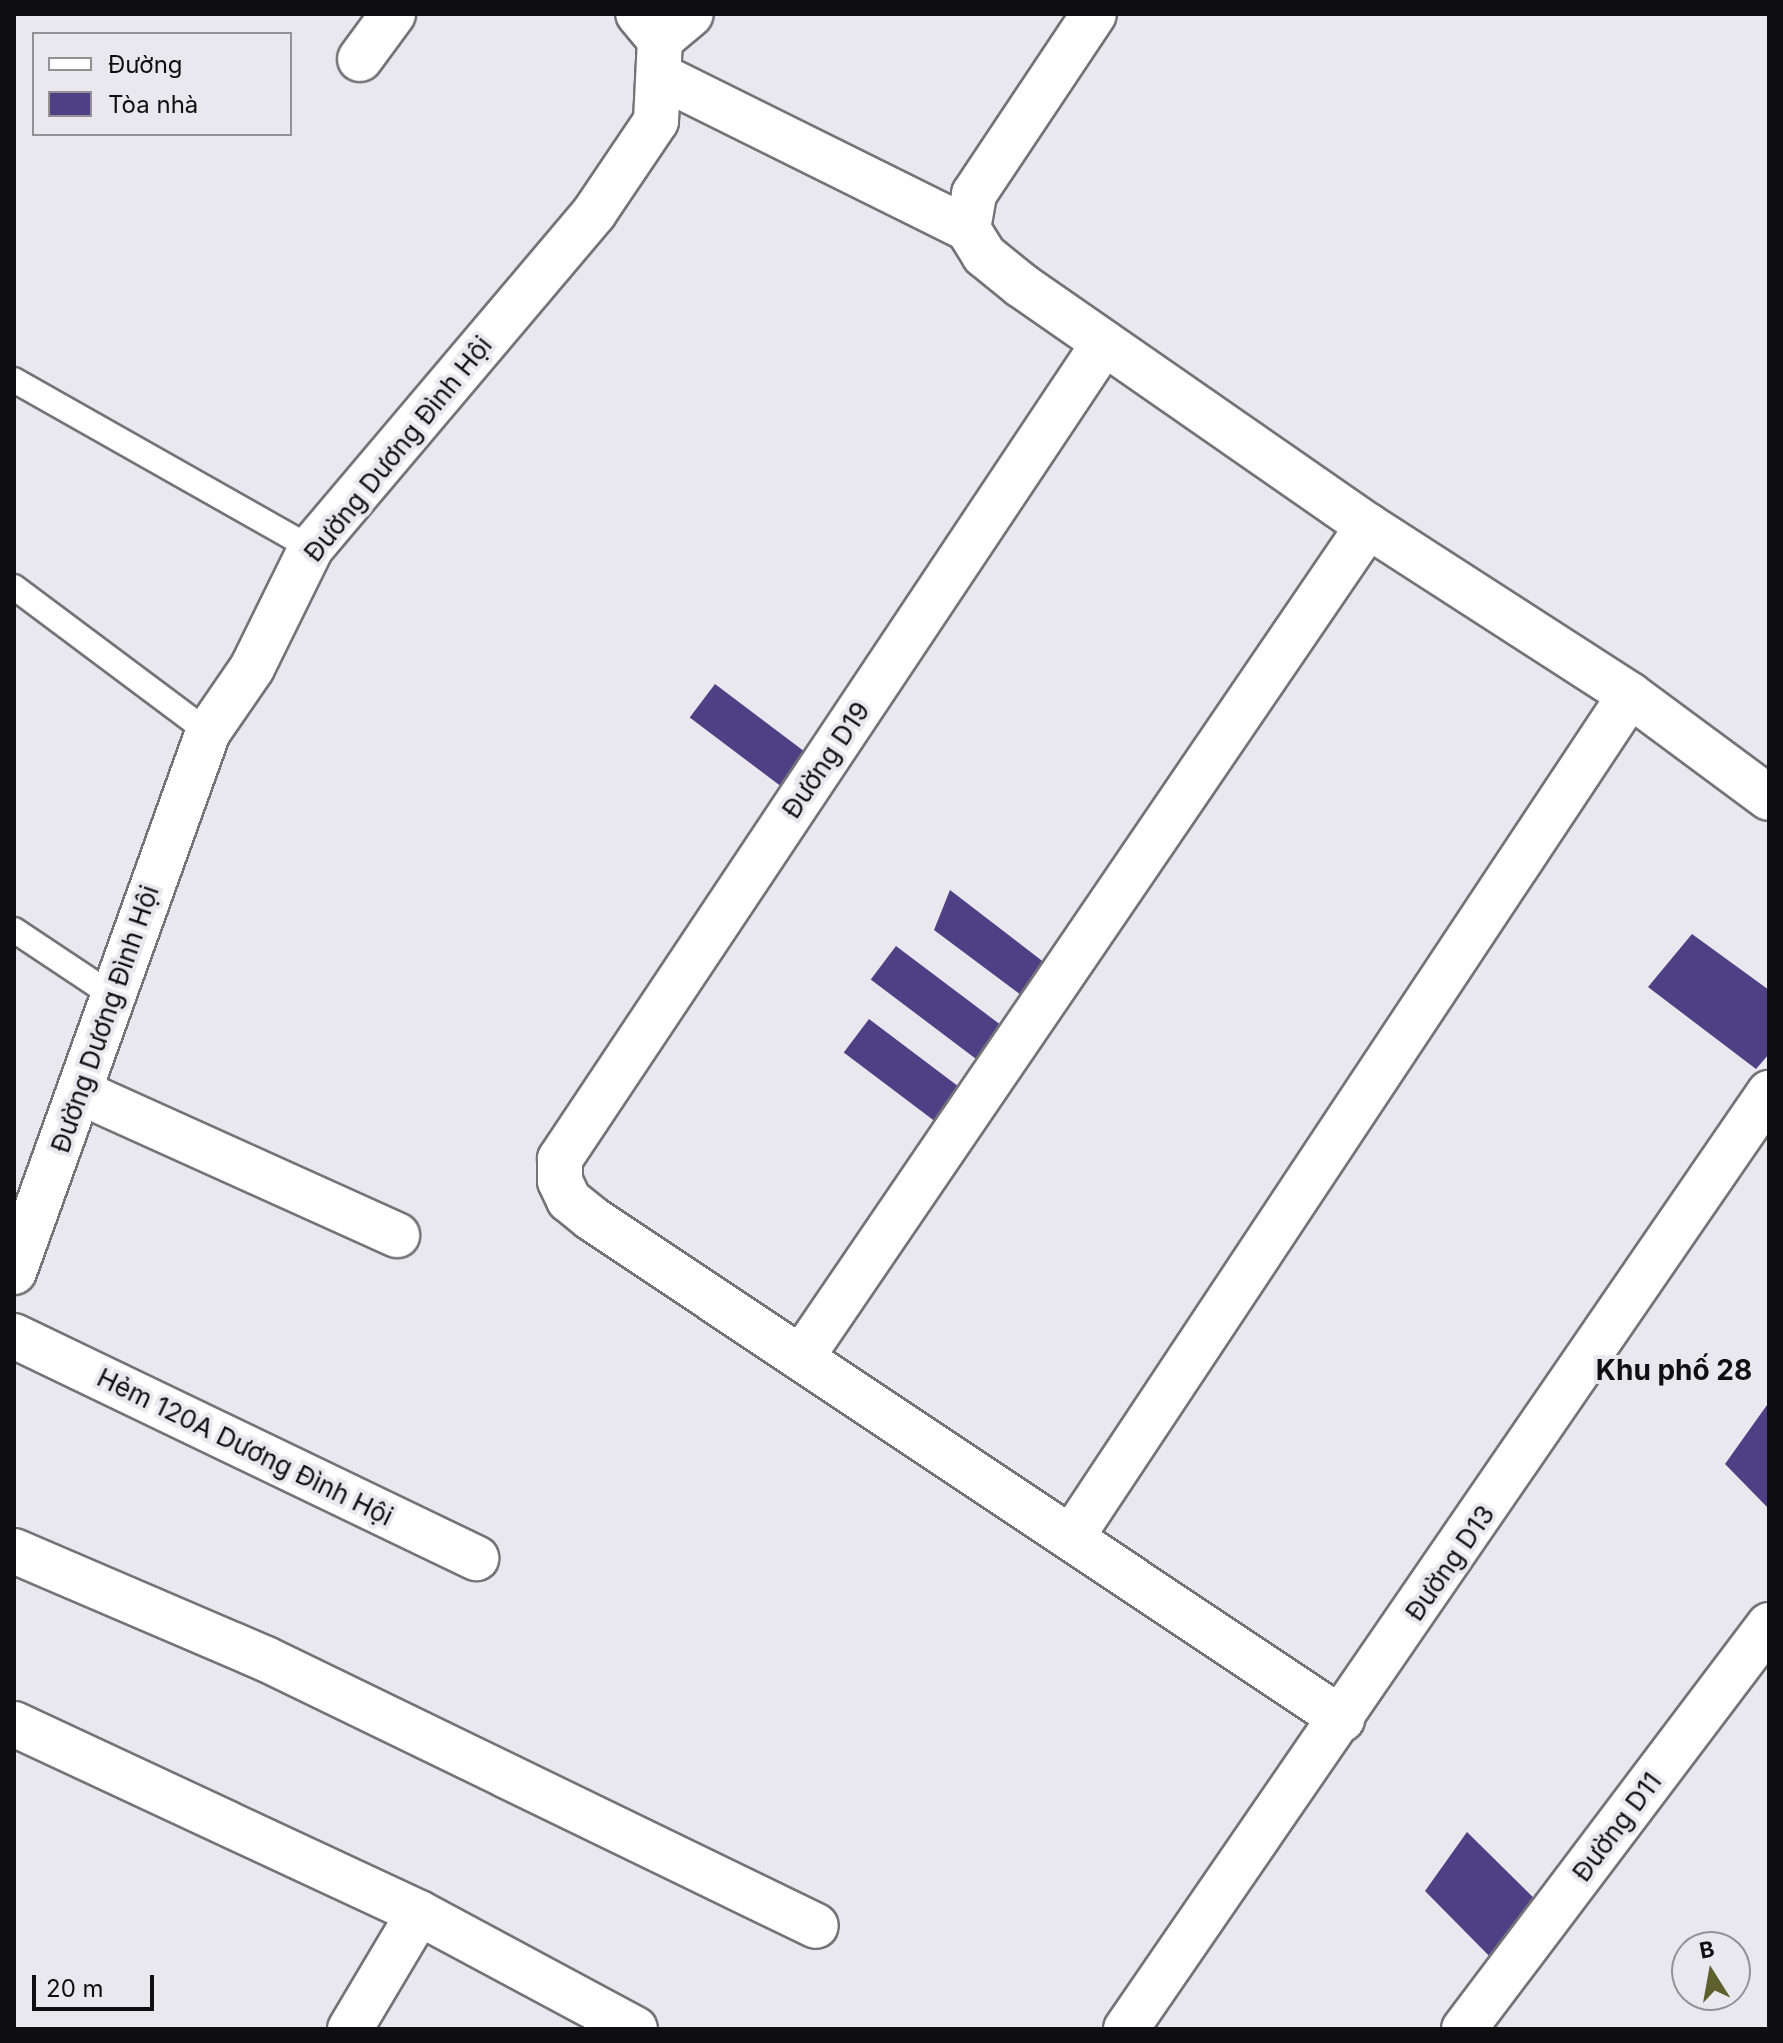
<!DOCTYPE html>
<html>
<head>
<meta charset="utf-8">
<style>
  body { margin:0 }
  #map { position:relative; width:1783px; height:2043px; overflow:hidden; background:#e9e8ee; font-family:Inter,sans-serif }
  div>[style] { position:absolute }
  .building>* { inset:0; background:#4f4086; transform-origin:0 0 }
  .roads { filter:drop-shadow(2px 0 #747378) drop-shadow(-2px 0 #747378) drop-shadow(0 2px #747378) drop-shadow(0 -2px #747378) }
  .lane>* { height:24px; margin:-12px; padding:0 12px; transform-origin:12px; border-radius:12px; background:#fff }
  .street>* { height:44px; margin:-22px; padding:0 22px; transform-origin:22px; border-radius:22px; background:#fff }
  .secondary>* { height:44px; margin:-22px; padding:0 22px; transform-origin:22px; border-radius:22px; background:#fff }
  span { translate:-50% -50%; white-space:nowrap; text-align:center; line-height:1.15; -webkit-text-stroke:8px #e9e8ee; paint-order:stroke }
  .street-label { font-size:26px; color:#0f0e10 }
  .neighbourhood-label { font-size:28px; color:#0f0e10; font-weight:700 }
  .frame { position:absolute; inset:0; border:16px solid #0f0e10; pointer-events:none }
  .legend { position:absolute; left:32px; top:32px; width:260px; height:104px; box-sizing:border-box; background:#e9e8ee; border:2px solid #929195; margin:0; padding:10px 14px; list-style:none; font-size:24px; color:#0f0e10 }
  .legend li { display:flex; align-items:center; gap:16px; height:40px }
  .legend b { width:40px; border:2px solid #929195 }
  .north { position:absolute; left:1671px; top:1931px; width:80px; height:80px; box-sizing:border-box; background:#e9e8ee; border:2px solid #929195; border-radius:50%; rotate:349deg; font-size:22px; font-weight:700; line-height:32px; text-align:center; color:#0f0e10 }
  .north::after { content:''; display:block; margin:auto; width:28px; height:36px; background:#5d5f2d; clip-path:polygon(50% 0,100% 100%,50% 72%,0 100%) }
  .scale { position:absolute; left:32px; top:1975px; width:122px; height:36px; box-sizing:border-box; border:4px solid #0f0e10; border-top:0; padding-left:10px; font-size:24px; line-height:28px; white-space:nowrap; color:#0f0e10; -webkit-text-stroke:6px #e9e8ee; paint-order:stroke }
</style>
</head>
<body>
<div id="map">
  <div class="building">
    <i style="left:715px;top:684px;width:132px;height:42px;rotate:37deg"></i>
    <i style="clip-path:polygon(950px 890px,1054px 970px,1033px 1004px,934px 930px)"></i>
    <i style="clip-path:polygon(1692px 934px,1769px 990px,1769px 1054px,1756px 1069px,1648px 987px)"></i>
    <i style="left:896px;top:946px;width:132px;height:42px;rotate:37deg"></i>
    <i style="left:869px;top:1019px;width:132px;height:42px;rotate:37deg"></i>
    <i style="clip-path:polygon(1767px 1405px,1769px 1407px,1769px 1509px,1725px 1464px)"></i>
    <i style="clip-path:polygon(1467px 1832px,1548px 1912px,1506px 1973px,1425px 1891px)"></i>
  </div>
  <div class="roads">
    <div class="lane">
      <i style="left:14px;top:380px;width:341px;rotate:29.5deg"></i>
      <i style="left:14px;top:587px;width:242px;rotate:36.8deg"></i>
      <i style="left:14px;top:930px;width:118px;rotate:33.6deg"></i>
    </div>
    <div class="street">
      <i style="left:660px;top:40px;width:40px;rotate:-40deg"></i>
      <i style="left:360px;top:59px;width:56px;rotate:-53.7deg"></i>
      <i style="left:662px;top:77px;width:342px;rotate:26.4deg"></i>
      <i style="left:968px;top:229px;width:31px;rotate:58deg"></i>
      <i style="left:984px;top:255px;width:48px;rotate:39deg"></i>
      <i style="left:1021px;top:285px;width:422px;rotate:34.8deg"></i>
      <i style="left:1368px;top:526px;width:312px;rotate:32.8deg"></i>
      <i style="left:1630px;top:695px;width:173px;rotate:36.5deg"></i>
      <i style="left:968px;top:229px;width:36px;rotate:-80deg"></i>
      <i style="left:974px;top:194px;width:216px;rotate:-56.3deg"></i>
      <i style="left:1104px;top:343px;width:981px;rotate:123.69deg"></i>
      <i style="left:560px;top:1159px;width:22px;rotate:90deg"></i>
      <i style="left:560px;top:1181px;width:21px;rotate:65deg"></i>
      <i style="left:569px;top:1200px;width:28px;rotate:39deg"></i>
      <i style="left:591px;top:1218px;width:903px;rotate:33.71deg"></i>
      <i style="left:80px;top:1092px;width:348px;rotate:24.3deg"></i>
      <i style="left:14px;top:1336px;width:513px;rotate:25.67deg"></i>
      <i style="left:801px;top:1358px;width:1007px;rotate:-55.73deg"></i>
      <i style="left:1071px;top:1538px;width:1011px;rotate:-56.45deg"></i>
      <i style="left:14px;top:1551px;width:274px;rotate:23.2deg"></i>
      <i style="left:266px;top:1659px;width:611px;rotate:25.89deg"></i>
      <i style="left:14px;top:1724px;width:447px;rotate:25deg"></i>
      <i style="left:419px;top:1913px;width:245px;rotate:28.2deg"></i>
      <i style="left:350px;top:2029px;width:135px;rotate:-59.3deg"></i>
      <i style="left:1126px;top:2029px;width:1136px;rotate:-55.51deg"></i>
      <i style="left:1464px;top:2029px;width:506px;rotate:-52.95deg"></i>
    </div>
    <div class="secondary">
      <i style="left:14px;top:1272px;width:574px;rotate:-70.24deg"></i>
      <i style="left:208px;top:732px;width:78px;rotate:-55.5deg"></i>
      <i style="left:252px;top:668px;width:134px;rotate:-63.8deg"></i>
      <i style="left:311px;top:548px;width:439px;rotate:-49.8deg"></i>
      <i style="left:594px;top:213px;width:111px;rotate:-56deg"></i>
      <i style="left:656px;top:121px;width:81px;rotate:-87.2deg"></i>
      <i style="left:660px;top:40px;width:34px;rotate:-130deg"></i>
    </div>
  </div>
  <div class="street-label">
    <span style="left:398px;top:449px;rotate:-51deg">Đường Dương Đình Hội</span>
    <span style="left:826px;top:760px;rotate:-56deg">Đường D19</span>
    <span style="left:105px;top:1019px;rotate:-71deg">Đường Dương Đình Hội</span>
    <span style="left:245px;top:1447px;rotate:26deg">Hẻm 120A Dương Đình Hội</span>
    <span style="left:1450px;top:1563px;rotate:-55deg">Đường D13</span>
    <span style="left:1617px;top:1827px;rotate:-53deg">Đường D11</span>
  </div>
  <div class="neighbourhood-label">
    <span style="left:1674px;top:1370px">Khu phố 28</span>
  </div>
  <div class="frame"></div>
  <ul class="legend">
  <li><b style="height:10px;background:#fff"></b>Đường</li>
  <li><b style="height:22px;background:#4f4086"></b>Tòa nhà</li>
  </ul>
  <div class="north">B</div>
  <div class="scale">20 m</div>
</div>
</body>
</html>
